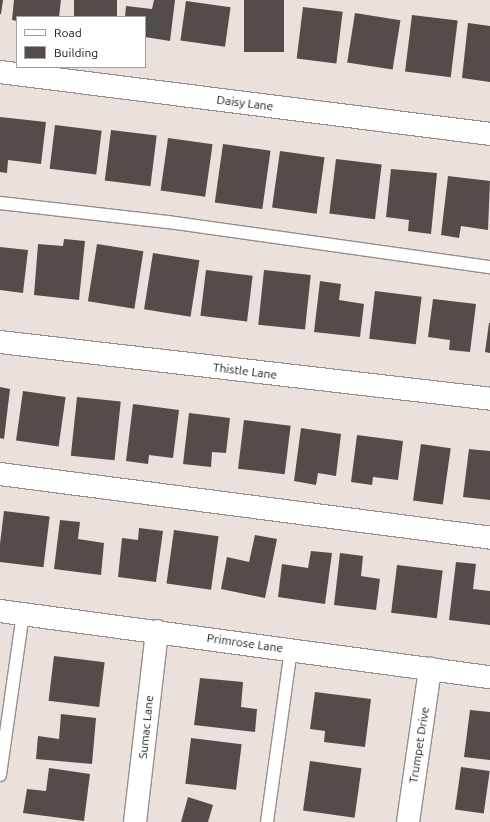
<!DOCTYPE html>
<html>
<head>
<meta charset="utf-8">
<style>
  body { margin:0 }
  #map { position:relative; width:490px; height:822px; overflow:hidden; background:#eae1dd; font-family:Ubuntu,sans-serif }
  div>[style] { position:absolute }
  .building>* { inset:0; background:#544c49; transform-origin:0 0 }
  .roads { filter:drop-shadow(1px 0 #978e8b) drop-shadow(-1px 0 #978e8b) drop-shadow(0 1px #978e8b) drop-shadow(0 -1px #978e8b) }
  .service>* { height:12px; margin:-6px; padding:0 6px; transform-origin:6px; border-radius:6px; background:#fff }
  .minor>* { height:22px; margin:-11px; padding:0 11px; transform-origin:11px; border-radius:11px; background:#fff }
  span { translate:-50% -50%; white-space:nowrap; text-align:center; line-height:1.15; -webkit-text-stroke:4px #fff; paint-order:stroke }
  .street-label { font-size:12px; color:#171412 }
  .legend { position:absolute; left:16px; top:16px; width:130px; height:52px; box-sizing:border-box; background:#fff; border:1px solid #a2a1a0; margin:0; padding:5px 7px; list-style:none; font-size:12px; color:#171412 }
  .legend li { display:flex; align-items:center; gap:8px; height:20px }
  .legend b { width:20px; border:1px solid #a2a1a0 }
</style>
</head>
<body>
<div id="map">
  <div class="building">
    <i style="clip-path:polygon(0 0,3px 0,1px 14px,0 14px)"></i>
    <i style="clip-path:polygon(14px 0,61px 0,59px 17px,17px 17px,17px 21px,12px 20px)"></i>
    <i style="left:74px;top:0;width:43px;height:17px"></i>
    <i style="clip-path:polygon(154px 0,175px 0,170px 41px,145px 37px,145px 17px,125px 17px,126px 6px,152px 9px)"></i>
    <i style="left:244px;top:0;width:40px;height:52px"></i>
    <i style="left:186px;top:1px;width:45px;height:40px;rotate:8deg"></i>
    <i style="left:303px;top:7px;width:40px;height:52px;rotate:7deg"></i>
    <i style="left:355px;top:13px;width:46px;height:50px;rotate:9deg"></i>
    <i style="left:412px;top:15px;width:46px;height:57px;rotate:7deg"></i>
    <i style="clip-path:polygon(468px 23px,490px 26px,490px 82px,462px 78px)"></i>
    <i style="clip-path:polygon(0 117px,46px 122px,41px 164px,8px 160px,7px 173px,0 172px)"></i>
    <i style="left:55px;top:125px;width:47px;height:44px;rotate:7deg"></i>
    <i style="left:111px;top:130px;width:46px;height:51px;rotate:7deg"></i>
    <i style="left:168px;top:138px;width:45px;height:53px;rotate:8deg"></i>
    <i style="left:223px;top:144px;width:48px;height:59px;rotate:8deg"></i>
    <i style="left:280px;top:151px;width:45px;height:57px;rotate:8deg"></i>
    <i style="left:336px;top:159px;width:46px;height:55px;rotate:7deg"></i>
    <i style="clip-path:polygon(391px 169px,437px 173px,431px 234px,408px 231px,409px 220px,386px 217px)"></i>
    <i style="clip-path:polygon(448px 176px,490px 181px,488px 230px,461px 226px,459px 238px,441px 235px)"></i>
    <i style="clip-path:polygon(64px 239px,85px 241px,79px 300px,34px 295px,38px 244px,63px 246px)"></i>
    <i style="left:97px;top:244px;width:47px;height:58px;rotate:9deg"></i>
    <i style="clip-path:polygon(0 247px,28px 250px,23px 293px,0 290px)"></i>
    <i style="left:153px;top:253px;width:47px;height:57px;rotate:9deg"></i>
    <i style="left:206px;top:270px;width:47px;height:46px;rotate:7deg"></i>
    <i style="left:264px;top:270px;width:47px;height:55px;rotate:6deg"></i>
    <i style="clip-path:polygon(320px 281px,341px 284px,339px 300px,364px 304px,360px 337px,314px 332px)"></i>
    <i style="left:375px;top:291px;width:47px;height:48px;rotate:7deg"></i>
    <i style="clip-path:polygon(433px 299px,476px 304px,470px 352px,449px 350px,450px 340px,428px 337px)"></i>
    <i style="clip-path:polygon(489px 323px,490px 323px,490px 353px,485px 352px)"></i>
    <i style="clip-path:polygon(0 387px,10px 389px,4px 439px,0 438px)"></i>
    <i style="left:23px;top:391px;width:43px;height:50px;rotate:8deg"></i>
    <i style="left:77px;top:397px;width:44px;height:59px;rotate:6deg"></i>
    <i style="clip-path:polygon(133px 404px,179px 410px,173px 458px,149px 455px,148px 464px,126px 461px)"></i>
    <i style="clip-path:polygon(189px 413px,230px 418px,226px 453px,212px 452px,211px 467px,183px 464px)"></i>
    <i style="left:244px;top:420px;width:47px;height:49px;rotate:7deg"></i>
    <i style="clip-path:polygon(301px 428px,341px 434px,336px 476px,318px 473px,316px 485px,294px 481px)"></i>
    <i style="clip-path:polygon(357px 435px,403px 441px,398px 480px,373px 477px,372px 485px,351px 482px)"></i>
    <i style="left:421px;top:444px;width:30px;height:57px;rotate:8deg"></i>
    <i style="clip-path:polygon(469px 449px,490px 451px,490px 500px,463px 497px)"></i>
    <i style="left:4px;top:511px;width:46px;height:51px;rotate:7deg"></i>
    <i style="clip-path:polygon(60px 520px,80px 522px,78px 539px,104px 543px,101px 575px,54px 569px)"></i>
    <i style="clip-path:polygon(139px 528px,163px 531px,156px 582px,118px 577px,122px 538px,138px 540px)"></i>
    <i style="left:174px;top:530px;width:45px;height:54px;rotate:8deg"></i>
    <i style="clip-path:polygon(255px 535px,277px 539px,265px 598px,221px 589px,227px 557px,249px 562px)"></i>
    <i style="clip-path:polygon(311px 551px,332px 553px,325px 604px,278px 597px,282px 564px,308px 568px)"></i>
    <i style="clip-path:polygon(340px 553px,363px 556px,361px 576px,380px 579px,376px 610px,334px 605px)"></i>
    <i style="clip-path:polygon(456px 562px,476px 564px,473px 589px,490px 591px,490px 625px,449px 620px)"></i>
    <i style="left:397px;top:565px;width:46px;height:48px;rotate:7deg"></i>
    <i style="left:54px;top:656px;width:51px;height:45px;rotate:7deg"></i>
    <i style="clip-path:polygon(200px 678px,243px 682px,241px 707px,257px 709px,255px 732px,194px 725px)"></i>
    <i style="clip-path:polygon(315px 692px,371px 699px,365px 747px,324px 742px,325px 731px,310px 729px)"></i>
    <i style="clip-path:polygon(470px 710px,490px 712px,490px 760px,464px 757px)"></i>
    <i style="clip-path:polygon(61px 714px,96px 718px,92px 764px,36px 759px,38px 736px,59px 739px)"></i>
    <i style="left:191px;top:738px;width:51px;height:46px;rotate:7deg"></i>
    <i style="left:310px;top:761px;width:52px;height:50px;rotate:8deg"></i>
    <i style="left:461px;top:767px;width:29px;height:43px;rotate:8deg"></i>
    <i style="clip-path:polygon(49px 768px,90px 774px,84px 821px,23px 813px,27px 789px,46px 791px)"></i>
    <i style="clip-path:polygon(188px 797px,213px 805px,208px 822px,181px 822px)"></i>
  </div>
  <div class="roads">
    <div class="service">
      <i style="left:0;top:203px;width:169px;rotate:6.5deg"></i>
      <i style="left:168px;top:222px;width:325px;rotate:8deg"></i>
      <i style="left:0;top:775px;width:163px;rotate:-81.9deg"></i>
      <i style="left:267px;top:822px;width:174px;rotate:-82.1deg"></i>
    </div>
    <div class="minor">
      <i style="left:0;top:72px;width:494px;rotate:7.2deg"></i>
      <i style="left:0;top:342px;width:493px;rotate:6.6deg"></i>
      <i style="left:0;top:474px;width:494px;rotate:7.4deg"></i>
      <i style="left:0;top:611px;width:494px;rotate:7.7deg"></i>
      <i style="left:135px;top:822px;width:192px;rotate:-83.4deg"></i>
      <i style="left:408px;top:822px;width:155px;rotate:-81.8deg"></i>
    </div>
  </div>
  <div class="street-label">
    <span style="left:245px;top:103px;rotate:7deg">Daisy Lane</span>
    <span style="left:245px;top:371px;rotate:7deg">Thistle Lane</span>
    <span style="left:245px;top:643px;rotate:8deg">Primrose Lane</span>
    <span style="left:146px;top:727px;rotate:-84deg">Sumac Lane</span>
    <span style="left:419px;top:745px;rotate:-81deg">Trumpet Drive</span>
  </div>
  <ul class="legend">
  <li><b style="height:5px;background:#fff"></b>Road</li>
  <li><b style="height:11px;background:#544c49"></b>Building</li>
  </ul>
</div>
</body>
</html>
